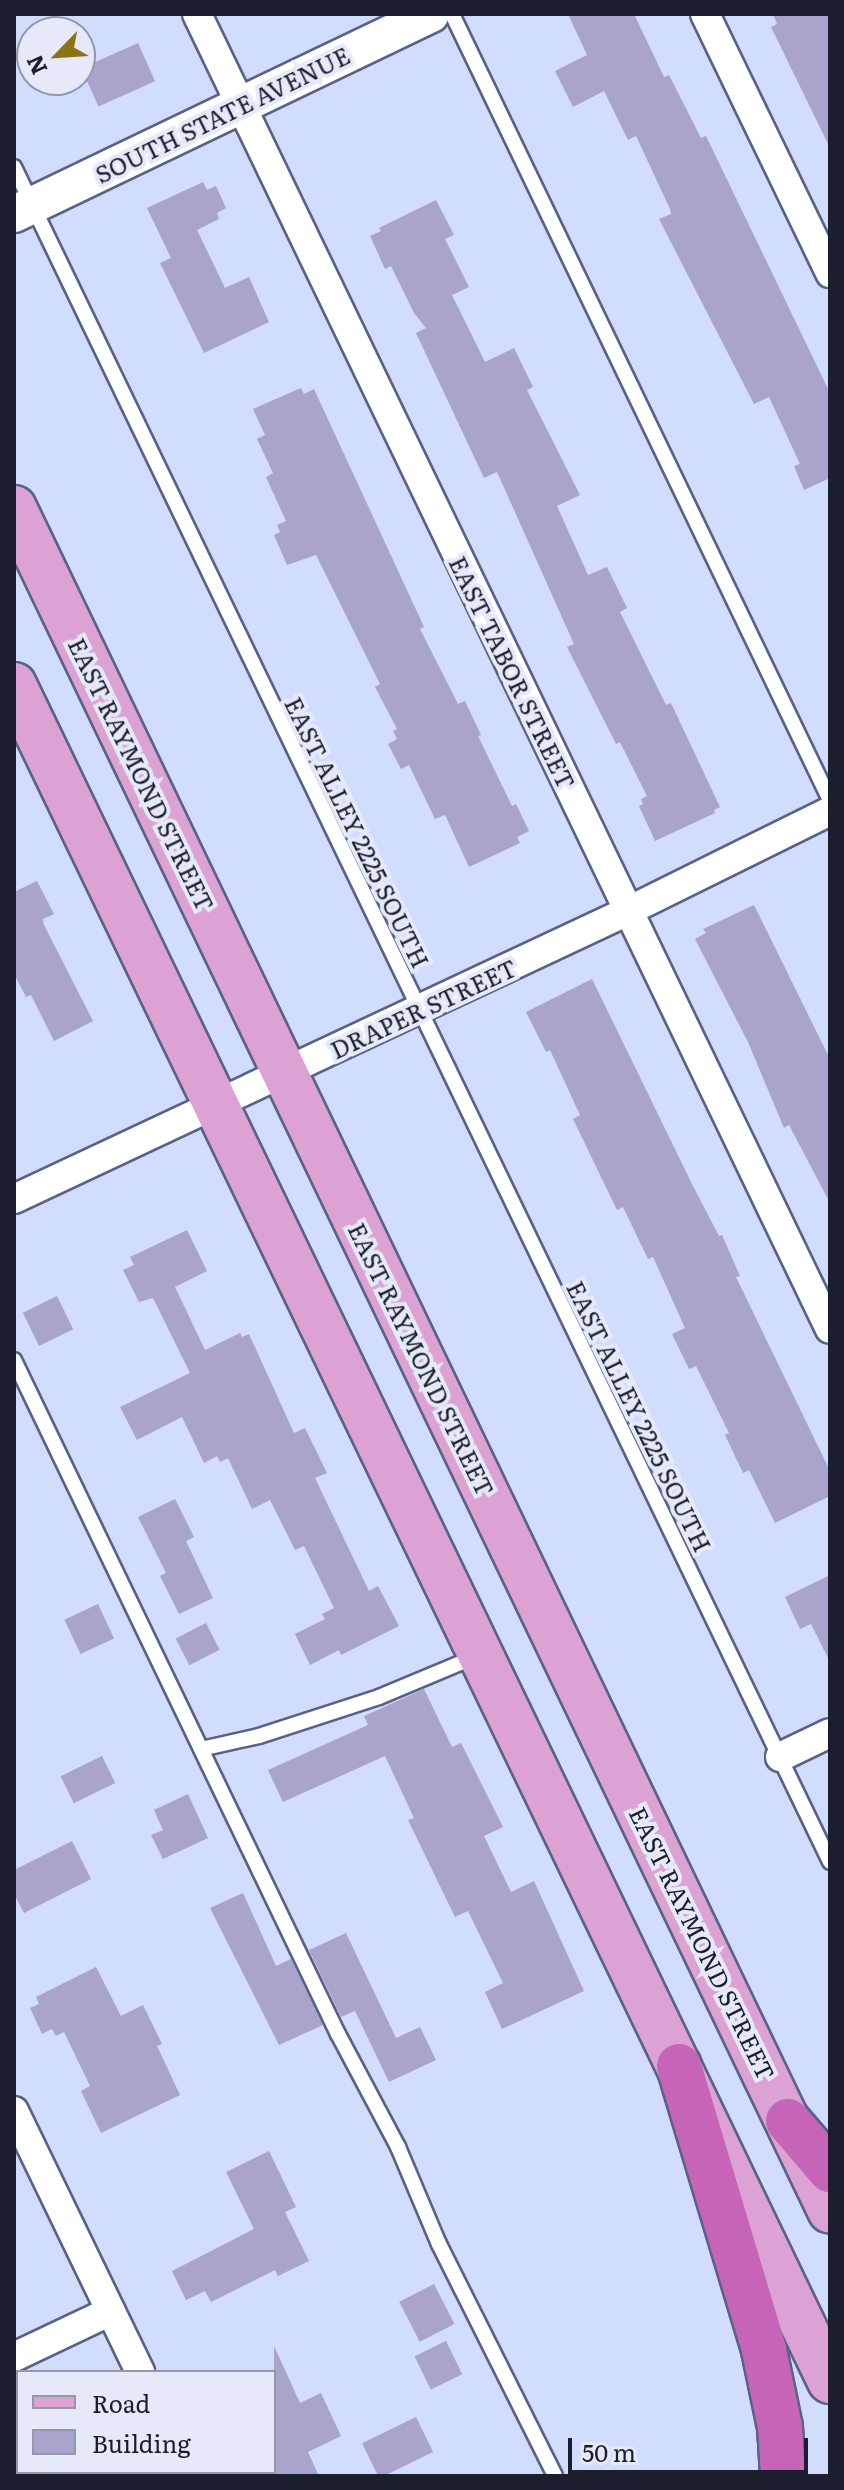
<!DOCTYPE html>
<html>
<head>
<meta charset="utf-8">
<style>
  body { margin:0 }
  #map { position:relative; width:844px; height:2490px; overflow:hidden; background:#d2dcfd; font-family:Literata,serif }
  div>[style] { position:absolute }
  .building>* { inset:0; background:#aaa3cb; transform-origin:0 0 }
  .roads { filter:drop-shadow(2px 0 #596286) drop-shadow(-2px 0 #596286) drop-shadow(0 2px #596286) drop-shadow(0 -2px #596286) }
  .service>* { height:14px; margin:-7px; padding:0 7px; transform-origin:7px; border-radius:7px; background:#fff }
  .minor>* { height:28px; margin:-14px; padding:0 14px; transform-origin:14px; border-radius:14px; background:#fff }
  .tertiary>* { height:36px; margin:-18px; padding:0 18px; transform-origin:18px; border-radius:18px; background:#fff }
  .primary>* { height:44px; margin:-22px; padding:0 22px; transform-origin:22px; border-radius:22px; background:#dda2d4 }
  .motorway>* { height:44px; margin:-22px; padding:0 22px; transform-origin:22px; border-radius:22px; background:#c664b7 }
  span { translate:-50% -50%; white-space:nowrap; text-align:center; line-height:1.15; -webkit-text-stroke:8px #e5e9fa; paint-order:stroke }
  .street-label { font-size:24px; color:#1b1e2d }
  .frame { position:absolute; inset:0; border:16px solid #1b1e2d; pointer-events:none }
  .legend { position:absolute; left:16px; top:2370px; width:260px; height:104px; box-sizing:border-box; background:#e5e9fa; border:2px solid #9498a8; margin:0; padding:10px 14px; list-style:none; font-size:24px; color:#1b1e2d }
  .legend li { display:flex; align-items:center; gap:16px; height:40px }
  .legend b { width:40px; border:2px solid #9498a8 }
  .north { position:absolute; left:16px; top:16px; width:80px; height:80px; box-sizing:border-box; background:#e5e9fa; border:2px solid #9498a8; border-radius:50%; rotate:245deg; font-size:22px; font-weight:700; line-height:32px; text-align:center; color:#1b1e2d }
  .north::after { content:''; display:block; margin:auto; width:28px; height:36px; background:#8b7417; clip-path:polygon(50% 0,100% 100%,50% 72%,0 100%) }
  .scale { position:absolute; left:568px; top:2438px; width:240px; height:36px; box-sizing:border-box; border:4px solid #1b1e2d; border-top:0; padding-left:10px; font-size:24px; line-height:28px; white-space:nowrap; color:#1b1e2d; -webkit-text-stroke:6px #e5e9fa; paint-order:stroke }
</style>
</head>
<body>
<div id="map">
  <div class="building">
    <i style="clip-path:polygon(568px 14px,634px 14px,664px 77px,669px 75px,701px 138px,706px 136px,830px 393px,830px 478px,804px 490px,794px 466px,800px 464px,769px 397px,754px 404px,659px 219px,671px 214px,670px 209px,636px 136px,628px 140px,604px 91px,573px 107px,555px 71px,587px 55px)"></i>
    <i style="clip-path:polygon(773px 14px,830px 14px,830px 148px,771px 27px,777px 24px)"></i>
    <i style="left:138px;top:43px;width:42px;height:62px;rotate:66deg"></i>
    <i style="clip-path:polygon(203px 182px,207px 190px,216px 186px,226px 208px,217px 213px,219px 219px,197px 230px,225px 288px,249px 277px,269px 322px,204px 353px,160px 263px,171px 258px,147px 208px)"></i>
    <i style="clip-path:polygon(436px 200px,454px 235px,445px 239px,469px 287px,452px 295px,485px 362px,514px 348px,533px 387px,527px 390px,580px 495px,557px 506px,588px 575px,607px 567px,627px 608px,620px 612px,666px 705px,671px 703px,720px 807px,714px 810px,715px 813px,655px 841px,639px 806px,643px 804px,641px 799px,647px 796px,620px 742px,616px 744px,567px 647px,574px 644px,497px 472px,484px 478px,416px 333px,426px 328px,414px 313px,391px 266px,385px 269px,370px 236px,381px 231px,379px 228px)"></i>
    <i style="clip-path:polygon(301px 388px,304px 394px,314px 389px,424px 627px,420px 629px,458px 704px,465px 701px,481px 735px,478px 736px,512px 806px,516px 804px,529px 831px,517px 837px,520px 843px,469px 867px,445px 815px,435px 819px,409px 765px,401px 769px,388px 744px,397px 739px,393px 731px,397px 729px,375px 687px,380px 684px,316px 555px,287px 565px,274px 535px,280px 532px,277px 525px,286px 521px,266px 477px,273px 473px,257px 439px,265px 435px,253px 409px)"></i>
    <i style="clip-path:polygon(37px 881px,54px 914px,43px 919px,44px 925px,93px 1021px,54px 1041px,31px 995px,26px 997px,14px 974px,14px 892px)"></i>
    <i style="clip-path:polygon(754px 905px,830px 1059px,830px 1203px,789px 1125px,784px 1128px,748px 1042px,695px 939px,706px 933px,703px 929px)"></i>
    <i style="clip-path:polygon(592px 979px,693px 1186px,719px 1236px,722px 1235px,740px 1276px,736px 1277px,830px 1471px,830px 1496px,775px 1523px,749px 1470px,743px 1473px,725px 1435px,729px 1433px,696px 1366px,689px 1369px,672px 1334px,685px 1328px,653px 1257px,648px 1259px,623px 1207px,617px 1210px,573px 1119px,580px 1115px,550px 1050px,546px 1052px,526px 1012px)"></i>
    <i style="clip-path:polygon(187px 1230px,207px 1271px,175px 1287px,205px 1350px,240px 1333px,242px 1337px,249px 1334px,294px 1433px,305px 1428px,327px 1473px,315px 1478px,369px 1591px,378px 1586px,399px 1626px,341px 1655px,339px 1650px,310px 1665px,295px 1634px,325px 1619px,322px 1614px,334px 1608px,304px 1546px,295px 1550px,270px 1500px,252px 1509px,228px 1458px,220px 1462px,217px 1456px,204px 1463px,182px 1417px,137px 1440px,120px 1407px,190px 1373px,153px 1298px,139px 1302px,123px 1270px,134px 1265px,130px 1257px)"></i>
    <i style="left:57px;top:1296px;width:37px;height:38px;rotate:64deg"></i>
    <i style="clip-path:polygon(175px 1499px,194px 1537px,186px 1541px,213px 1598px,179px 1614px,160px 1576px,166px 1573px,138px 1517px)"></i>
    <i style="clip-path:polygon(830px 1575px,830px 1662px,811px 1624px,800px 1629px,785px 1597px)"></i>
    <i style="left:98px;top:1604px;width:38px;height:37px;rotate:65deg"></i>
    <i style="left:206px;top:1623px;width:30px;height:34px;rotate:63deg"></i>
    <i style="clip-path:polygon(424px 1689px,452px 1747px,461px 1743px,503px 1827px,484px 1836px,511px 1892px,534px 1881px,584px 1991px,502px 2029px,485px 1992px,503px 1983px,468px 1911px,455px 1917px,408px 1820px,414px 1818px,385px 1756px,283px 1802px,268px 1770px,368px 1725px,364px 1716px)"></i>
    <i style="left:102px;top:1756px;width:30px;height:46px;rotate:64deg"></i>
    <i style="clip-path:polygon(188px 1794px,208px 1838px,163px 1859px,151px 1835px,163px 1830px,154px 1810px)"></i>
    <i style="clip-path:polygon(72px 1841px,91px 1879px,24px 1913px,14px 1894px,14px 1870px)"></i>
    <i style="clip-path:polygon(243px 1893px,276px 1966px,291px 1959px,323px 2025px,279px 2045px,210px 1908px)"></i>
    <i style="clip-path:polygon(346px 1933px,396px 2038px,420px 2027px,436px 2060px,389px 2082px,355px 2011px,341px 2017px,309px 1950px)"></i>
    <i style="clip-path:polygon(96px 1967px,121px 2016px,143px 2005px,162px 2044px,157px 2046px,180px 2095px,101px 2133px,81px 2091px,90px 2086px,64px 2032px,56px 2036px,52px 2029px,42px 2034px,30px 2008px,39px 2004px,36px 1997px)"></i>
    <i style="clip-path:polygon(269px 2151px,296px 2207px,285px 2212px,309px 2261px,278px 2276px,275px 2270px,211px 2302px,205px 2291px,186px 2300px,172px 2271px,254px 2229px,226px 2172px)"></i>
    <i style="left:434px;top:2284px;width:45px;height:39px;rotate:63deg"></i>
    <i style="left:446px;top:2341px;width:37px;height:35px;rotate:64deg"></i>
    <i style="clip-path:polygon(274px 2346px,300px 2403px,321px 2393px,341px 2436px,308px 2452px,319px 2476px,274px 2476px)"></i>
    <i style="left:416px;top:2417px;width:39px;height:60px;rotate:64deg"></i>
  </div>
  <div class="roads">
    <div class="service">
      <i style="left:452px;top:14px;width:872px;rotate:64.32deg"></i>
      <i style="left:14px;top:167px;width:1881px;rotate:64.29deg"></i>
      <i style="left:14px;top:1360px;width:748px;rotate:64.33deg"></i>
      <i style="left:338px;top:2034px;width:128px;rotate:62deg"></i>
      <i style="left:398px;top:2147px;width:105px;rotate:67.1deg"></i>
      <i style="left:439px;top:2244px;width:259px;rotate:63.4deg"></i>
      <i style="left:201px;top:1749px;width:59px;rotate:-12.6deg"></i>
      <i style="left:259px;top:1736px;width:126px;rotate:-18deg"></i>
      <i style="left:379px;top:1697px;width:106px;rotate:-22.7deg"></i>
    </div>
    <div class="minor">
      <i style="left:197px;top:14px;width:1459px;rotate:64.3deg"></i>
      <i style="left:705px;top:14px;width:288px;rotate:64.2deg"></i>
      <i style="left:14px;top:1199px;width:678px;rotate:-25.13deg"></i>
      <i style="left:628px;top:911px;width:225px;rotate:-26.3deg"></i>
      <i style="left:780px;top:1757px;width:55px;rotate:-25.6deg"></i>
      <i style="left:14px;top:2111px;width:290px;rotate:64.2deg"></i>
      <i style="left:14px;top:2357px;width:107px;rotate:-25.4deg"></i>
      <i style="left:189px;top:2472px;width:4px;rotate:63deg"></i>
    </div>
    <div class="tertiary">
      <i style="left:14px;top:214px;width:462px;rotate:-25.6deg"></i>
    </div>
    <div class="primary">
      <i style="left:14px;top:508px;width:1888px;rotate:64.39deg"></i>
      <i style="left:14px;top:685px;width:1882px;rotate:64.31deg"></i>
    </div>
    <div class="motorway">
      <i style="left:679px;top:2066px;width:296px;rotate:73.3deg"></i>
      <i style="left:764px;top:2350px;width:79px;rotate:78.3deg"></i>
      <i style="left:780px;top:2427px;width:49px;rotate:86.5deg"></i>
      <i style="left:788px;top:2121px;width:65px;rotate:49.4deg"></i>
    </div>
  </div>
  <div class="street-label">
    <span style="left:222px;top:114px;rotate:-26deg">SOUTH STATE AVENUE</span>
    <span style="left:513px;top:672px;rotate:64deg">EAST TABOR STREET</span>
    <span style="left:142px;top:774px;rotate:64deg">EAST RAYMOND STREET</span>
    <span style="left:358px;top:832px;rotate:64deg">EAST ALLEY 2225 SOUTH</span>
    <span style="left:423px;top:1008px;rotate:-25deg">DRAPER STREET</span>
    <span style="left:422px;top:1359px;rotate:64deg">EAST RAYMOND STREET</span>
    <span style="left:640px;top:1416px;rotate:64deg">EAST ALLEY 2225 SOUTH</span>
    <span style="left:703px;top:1943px;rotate:64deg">EAST RAYMOND STREET</span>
  </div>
  <div class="frame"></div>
  <ul class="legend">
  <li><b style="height:10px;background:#dda2d4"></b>Road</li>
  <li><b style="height:22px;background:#aaa3cb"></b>Building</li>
  </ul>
  <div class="north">N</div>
  <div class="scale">50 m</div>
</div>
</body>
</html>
